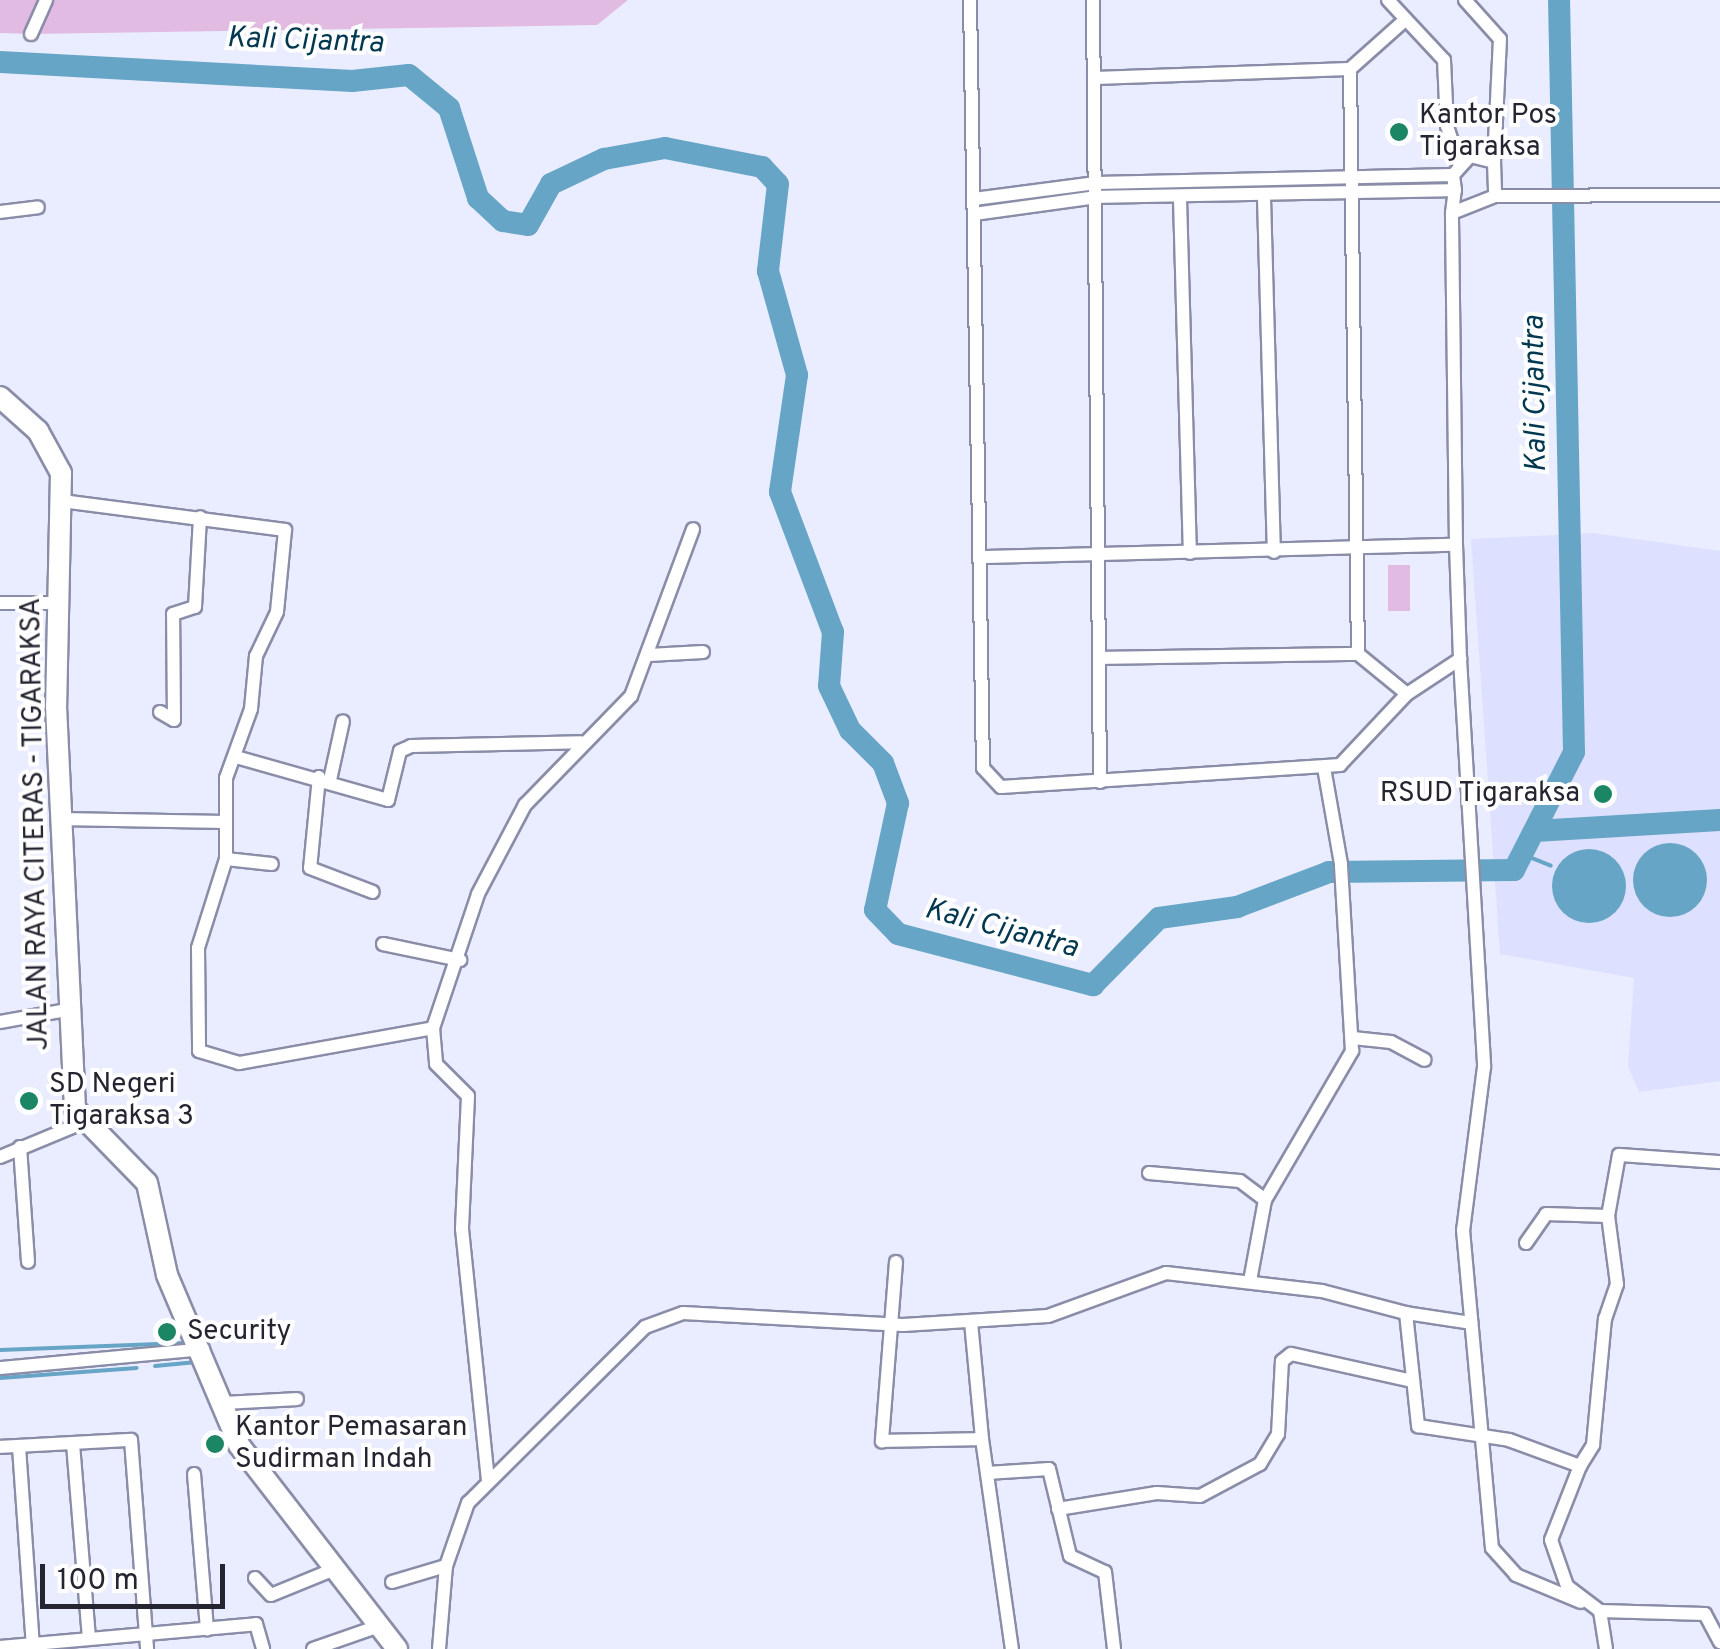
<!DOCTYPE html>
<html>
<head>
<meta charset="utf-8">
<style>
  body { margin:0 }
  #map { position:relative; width:1720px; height:1649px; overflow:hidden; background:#eaedff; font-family:Overpass,sans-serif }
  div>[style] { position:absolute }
  .built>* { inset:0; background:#dde1ff }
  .green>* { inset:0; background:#e2bbe3; transform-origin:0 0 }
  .water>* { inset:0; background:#67a5c7 }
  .round { border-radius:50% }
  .stream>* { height:4px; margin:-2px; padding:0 2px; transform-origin:2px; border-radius:2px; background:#67a5c7 }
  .river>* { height:22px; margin:-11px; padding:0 11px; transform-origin:11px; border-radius:11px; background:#67a5c7 }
  .roads { filter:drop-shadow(2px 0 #8a8da8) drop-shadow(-2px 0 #8a8da8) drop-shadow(0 2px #8a8da8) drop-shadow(0 -2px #8a8da8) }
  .street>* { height:12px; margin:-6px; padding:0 6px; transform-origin:6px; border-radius:6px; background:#fff }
  .primary>* { height:20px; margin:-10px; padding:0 10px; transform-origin:10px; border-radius:10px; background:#fff }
  .dots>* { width:28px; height:28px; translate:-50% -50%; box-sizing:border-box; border:5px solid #fff; border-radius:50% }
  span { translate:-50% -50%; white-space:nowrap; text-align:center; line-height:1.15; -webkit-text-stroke:8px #fff; paint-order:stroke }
  .poi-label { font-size:28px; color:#242530 }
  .left { translate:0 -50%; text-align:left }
  .right { translate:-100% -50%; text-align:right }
  .street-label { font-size:28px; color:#242530 }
  .water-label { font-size:30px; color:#013850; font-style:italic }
  .scale { position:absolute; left:40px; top:1564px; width:185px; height:45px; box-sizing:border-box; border:5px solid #242530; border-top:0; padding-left:12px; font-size:30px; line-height:35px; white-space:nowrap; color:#242530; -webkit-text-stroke:8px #fff; paint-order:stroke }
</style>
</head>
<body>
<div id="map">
  <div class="built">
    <i style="clip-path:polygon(1593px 533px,1720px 551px,1720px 1081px,1639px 1092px,1628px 1066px,1634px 978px,1500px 954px,1471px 539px)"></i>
  </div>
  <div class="green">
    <i style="clip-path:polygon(0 0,628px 0,597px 25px,31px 34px,0 33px)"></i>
    <i style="left:1388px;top:565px;width:22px;height:46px"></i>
  </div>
  <div class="water">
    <i class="round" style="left:1633px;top:843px;width:74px;height:74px"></i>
    <i class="round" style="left:1552px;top:849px;width:74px;height:74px"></i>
  </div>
  <div class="stream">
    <i style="left:1522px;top:854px;width:31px;rotate:22deg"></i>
    <i style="left:0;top:1350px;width:185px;rotate:-2.2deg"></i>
    <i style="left:155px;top:1366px;width:42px;rotate:-5.4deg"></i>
    <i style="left:0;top:1378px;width:137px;rotate:-4.2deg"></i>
  </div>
  <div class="river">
    <i style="left:0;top:62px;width:353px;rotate:3.1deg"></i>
    <i style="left:352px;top:81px;width:57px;rotate:-6deg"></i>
    <i style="left:409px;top:75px;width:52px;rotate:39.5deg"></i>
    <i style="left:449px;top:108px;width:95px;rotate:72.1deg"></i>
    <i style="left:478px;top:198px;width:34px;rotate:43deg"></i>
    <i style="left:503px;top:221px;width:25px;rotate:9deg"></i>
    <i style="left:528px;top:225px;width:47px;rotate:-60.7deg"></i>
    <i style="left:551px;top:184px;width:59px;rotate:-25.3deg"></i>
    <i style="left:604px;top:159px;width:62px;rotate:-10.2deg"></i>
    <i style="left:665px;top:148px;width:99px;rotate:11.1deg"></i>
    <i style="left:762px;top:167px;width:23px;rotate:47deg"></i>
    <i style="left:778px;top:184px;width:88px;rotate:96.6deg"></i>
    <i style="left:768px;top:271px;width:108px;rotate:74.4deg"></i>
    <i style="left:797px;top:375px;width:118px;rotate:98.3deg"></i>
    <i style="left:780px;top:492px;width:150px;rotate:69.3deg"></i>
    <i style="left:833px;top:632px;width:54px;rotate:94.2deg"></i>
    <i style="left:829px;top:686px;width:49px;rotate:64.5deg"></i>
    <i style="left:850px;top:730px;width:47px;rotate:45deg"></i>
    <i style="left:883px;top:763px;width:43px;rotate:69.4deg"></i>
    <i style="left:898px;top:803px;width:109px;rotate:102.1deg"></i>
    <i style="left:875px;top:910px;width:33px;rotate:46deg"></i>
    <i style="left:898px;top:934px;width:202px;rotate:14.7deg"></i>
    <i style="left:1093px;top:985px;width:94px;rotate:-45.4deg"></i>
    <i style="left:1159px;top:918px;width:79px;rotate:-8deg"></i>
    <i style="left:1237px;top:907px;width:98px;rotate:-20.8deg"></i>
    <i style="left:1329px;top:872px;width:185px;rotate:-0.6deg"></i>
    <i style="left:1514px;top:870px;width:132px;rotate:-63deg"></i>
    <i style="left:1574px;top:752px;width:752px;rotate:-91.14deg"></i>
    <i style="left:1535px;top:831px;width:185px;rotate:-3.4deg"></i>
  </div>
  <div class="roads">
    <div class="street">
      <i style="left:970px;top:0;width:768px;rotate:89.03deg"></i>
      <i style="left:983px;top:768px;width:26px;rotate:47deg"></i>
      <i style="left:1001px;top:787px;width:340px;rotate:-3.7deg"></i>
      <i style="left:1340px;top:765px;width:98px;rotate:-46.7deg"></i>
      <i style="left:1407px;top:694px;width:64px;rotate:-33.4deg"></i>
      <i style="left:1460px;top:659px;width:114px;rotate:-92deg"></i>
      <i style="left:1456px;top:545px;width:332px;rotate:-90.7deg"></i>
      <i style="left:1452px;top:213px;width:23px;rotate:-83deg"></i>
      <i style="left:1455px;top:190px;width:15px;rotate:-98deg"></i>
      <i style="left:1453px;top:175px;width:25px;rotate:-48deg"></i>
      <i style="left:1470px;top:156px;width:25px;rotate:14deg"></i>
      <i style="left:1494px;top:162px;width:34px;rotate:88deg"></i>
      <i style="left:1495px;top:196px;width:46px;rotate:158.4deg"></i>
      <i style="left:1093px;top:0;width:782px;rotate:89.49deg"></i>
      <i style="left:1388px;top:0;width:82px;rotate:47deg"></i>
      <i style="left:1444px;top:60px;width:66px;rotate:87.4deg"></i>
      <i style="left:1447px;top:126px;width:39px;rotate:72deg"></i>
      <i style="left:1465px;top:0;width:52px;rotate:48.1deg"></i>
      <i style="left:1500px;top:39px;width:123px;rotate:92.8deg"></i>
      <i style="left:31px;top:34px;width:37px;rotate:-66deg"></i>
      <i style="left:1350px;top:69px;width:74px;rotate:-41.7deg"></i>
      <i style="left:1094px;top:78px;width:256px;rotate:-2deg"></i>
      <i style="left:1350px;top:69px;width:585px;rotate:89.22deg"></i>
      <i style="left:1495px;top:196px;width:225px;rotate:-0.3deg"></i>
      <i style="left:1264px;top:198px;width:354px;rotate:88.4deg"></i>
      <i style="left:974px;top:199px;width:123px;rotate:-7.5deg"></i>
      <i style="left:1096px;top:183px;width:357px;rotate:-1.3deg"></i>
      <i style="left:1180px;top:199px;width:354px;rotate:88.4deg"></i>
      <i style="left:0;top:212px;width:38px;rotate:-7deg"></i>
      <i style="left:974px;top:214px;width:124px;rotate:-7.9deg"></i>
      <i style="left:1097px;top:197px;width:358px;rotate:-1.1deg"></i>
      <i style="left:62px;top:501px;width:225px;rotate:7.4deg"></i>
      <i style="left:285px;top:530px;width:82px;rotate:95.6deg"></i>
      <i style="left:277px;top:612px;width:49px;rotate:115.5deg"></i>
      <i style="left:256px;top:656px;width:53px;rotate:95.4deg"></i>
      <i style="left:251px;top:709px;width:73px;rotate:109.9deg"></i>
      <i style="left:226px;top:778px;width:81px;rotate:90deg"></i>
      <i style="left:226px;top:859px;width:93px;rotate:107.5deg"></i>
      <i style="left:198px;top:948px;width:103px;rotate:89.4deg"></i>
      <i style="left:199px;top:1051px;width:42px;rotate:16.7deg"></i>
      <i style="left:239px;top:1063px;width:197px;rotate:-10.2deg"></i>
      <i style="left:433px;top:1028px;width:141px;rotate:-71.4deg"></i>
      <i style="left:478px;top:894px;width:101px;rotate:-62.2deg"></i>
      <i style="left:525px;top:805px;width:152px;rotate:-45.8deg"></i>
      <i style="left:631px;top:696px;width:178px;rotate:-69.6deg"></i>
      <i style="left:982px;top:557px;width:474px;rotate:-1.5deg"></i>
      <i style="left:0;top:603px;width:57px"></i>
      <i style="left:649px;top:655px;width:54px;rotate:-3.2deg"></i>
      <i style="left:1101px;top:658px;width:257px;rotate:-0.9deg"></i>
      <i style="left:1358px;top:654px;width:63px;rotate:39.2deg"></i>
      <i style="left:1460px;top:659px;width:409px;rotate:86.6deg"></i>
      <i style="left:1484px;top:1067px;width:164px;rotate:97.3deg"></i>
      <i style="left:1463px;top:1230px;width:319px;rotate:84.8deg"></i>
      <i style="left:1492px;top:1548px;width:36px;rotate:48deg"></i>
      <i style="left:1516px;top:1575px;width:70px;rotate:22.6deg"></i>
      <i style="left:160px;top:712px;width:16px;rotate:30deg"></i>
      <i style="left:174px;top:720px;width:106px;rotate:-90.5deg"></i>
      <i style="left:173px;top:614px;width:23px;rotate:-18deg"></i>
      <i style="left:195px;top:607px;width:90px;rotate:-86.8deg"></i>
      <i style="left:236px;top:757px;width:158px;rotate:15.8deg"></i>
      <i style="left:388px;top:800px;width:50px;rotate:-76.2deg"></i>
      <i style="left:400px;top:751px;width:12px;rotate:-24deg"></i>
      <i style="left:411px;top:746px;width:170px;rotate:-1.3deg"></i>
      <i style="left:319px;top:777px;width:91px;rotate:95.6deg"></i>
      <i style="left:310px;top:868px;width:67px;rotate:20.9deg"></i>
      <i style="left:330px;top:780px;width:60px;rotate:-77.6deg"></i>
      <i style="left:60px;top:819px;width:165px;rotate:1deg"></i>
      <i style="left:226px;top:859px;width:46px;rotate:6.2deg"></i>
      <i style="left:383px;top:944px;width:79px;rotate:11.7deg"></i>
      <i style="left:0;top:1022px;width:68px;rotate:-10.2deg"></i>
      <i style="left:433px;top:1028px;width:36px;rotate:85deg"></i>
      <i style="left:436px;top:1064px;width:45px;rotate:45deg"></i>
      <i style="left:468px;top:1096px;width:133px;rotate:92.6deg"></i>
      <i style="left:462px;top:1229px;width:251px;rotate:84.1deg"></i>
      <i style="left:1353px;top:1038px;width:38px;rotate:6deg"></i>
      <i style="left:1391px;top:1042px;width:38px;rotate:28deg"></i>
      <i style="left:20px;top:1147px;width:115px;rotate:86deg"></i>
      <i style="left:0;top:1157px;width:94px;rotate:-22.5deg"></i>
      <i style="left:1149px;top:1173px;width:91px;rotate:5deg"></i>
      <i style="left:1240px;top:1181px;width:31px;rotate:37deg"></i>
      <i style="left:1526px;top:1243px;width:35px;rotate:-55deg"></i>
      <i style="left:1546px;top:1214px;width:62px;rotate:1.8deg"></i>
      <i style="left:896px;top:1262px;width:180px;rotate:94.5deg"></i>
      <i style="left:882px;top:1441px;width:100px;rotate:-1.1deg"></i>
      <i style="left:982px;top:1439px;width:212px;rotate:81.9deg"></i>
      <i style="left:1250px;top:1281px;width:82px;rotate:-79.5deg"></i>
      <i style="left:1265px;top:1200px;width:173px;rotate:-59.7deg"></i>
      <i style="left:1352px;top:1051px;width:187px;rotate:-93.4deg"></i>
      <i style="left:1341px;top:864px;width:97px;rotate:-100deg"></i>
      <i style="left:1406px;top:1313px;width:66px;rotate:8.7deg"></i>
      <i style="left:971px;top:1322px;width:118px;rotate:84.6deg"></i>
      <i style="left:0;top:1368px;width:204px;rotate:-5.3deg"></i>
      <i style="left:225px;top:1403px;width:72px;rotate:-3.2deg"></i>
      <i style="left:73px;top:1444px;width:195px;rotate:85.3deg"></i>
      <i style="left:0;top:1447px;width:131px;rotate:-3.1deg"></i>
      <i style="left:131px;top:1440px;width:210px;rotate:85.6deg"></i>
      <i style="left:19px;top:1447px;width:198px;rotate:86deg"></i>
      <i style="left:1580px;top:1466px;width:25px;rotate:-58deg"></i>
      <i style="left:1593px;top:1445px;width:127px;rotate:-84.6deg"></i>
      <i style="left:1605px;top:1319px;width:37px;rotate:-71deg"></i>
      <i style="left:1617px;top:1284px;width:69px;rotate:-97.5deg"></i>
      <i style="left:1608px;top:1216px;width:62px;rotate:-79.8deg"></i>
      <i style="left:1619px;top:1155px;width:101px;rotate:4deg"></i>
      <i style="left:987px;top:1473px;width:62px;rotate:-3.7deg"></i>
      <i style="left:1049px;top:1469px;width:89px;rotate:76.4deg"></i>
      <i style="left:1070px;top:1556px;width:38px;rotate:25deg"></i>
      <i style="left:1105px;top:1572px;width:78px;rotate:83.3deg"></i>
      <i style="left:194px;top:1474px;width:156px;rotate:85.2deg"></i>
      <i style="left:1058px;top:1509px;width:100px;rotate:-9.2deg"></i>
      <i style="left:1157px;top:1493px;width:43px;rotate:4deg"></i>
      <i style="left:1200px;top:1496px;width:68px;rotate:-28.1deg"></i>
      <i style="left:1260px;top:1464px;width:35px;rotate:-59deg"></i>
      <i style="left:1278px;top:1434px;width:73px;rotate:-86.9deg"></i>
      <i style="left:1282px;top:1361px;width:11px;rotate:-38deg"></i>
      <i style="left:1291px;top:1354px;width:120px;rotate:12.5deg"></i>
      <i style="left:255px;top:1578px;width:23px;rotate:47deg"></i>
      <i style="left:271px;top:1595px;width:71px;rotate:-22.2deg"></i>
      <i style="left:392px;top:1582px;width:56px;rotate:-16.5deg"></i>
      <i style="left:1600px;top:1611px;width:38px;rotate:81deg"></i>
      <i style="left:0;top:1647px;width:257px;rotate:-5.1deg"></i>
      <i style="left:256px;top:1624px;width:26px;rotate:74deg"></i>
      <i style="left:313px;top:1649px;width:70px;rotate:-19.2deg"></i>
      <i style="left:439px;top:1649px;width:83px;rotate:-85.2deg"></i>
      <i style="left:446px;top:1566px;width:67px;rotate:-70.8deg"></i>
      <i style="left:468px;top:1503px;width:250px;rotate:-44.8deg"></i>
      <i style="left:645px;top:1327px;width:40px;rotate:-20.2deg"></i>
      <i style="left:683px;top:1313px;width:220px;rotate:3.1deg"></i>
      <i style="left:903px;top:1325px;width:145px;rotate:-3.6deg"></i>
      <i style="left:1048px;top:1316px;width:126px;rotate:-20deg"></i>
      <i style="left:1166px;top:1273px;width:157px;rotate:6.6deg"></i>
      <i style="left:1322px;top:1291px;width:87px;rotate:14.7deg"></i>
      <i style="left:1406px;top:1313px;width:114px;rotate:83.9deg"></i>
      <i style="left:1418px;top:1426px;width:92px;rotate:8.7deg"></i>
      <i style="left:1509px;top:1440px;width:76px;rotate:20.1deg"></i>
      <i style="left:1580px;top:1466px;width:79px;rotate:111.4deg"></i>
      <i style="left:1551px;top:1540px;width:49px;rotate:70.8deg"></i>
      <i style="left:1567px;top:1586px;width:41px;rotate:37.1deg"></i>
      <i style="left:1600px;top:1611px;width:105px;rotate:1.6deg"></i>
      <i style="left:1705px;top:1614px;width:32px;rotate:62deg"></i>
    </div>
    <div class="primary">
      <i style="left:0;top:397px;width:51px;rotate:41.8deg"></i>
      <i style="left:38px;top:431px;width:48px;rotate:61.3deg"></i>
      <i style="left:61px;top:473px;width:233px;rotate:91.2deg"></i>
      <i style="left:56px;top:706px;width:403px;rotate:87.3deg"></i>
      <i style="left:75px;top:1109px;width:103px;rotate:45.8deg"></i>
      <i style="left:147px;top:1183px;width:94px;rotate:77.7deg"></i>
      <i style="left:167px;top:1275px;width:185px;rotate:67deg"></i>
      <i style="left:239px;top:1445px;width:258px;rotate:52.2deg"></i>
    </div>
  </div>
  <div class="dots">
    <i style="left:1399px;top:132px;background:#1b8663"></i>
    <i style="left:1603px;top:794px;background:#1b8663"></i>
    <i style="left:29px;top:1101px;background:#1b8663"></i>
    <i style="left:167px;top:1332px;background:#1b8663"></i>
    <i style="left:215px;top:1444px;background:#1b8663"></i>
  </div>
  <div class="poi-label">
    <span class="left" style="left:1419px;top:132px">Kantor Pos<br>Tigaraksa</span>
    <span class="right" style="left:1580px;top:794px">RSUD Tigaraksa</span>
    <span class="left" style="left:49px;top:1101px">SD Negeri<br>Tigaraksa 3</span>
    <span class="left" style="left:187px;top:1332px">Security</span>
    <span class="left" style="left:235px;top:1444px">Kantor Pemasaran<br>Sudirman Indah</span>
  </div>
  <div class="street-label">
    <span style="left:36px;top:824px;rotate:-91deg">JALAN RAYA CITERAS - TIGARAKSA</span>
  </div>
  <div class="water-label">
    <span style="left:305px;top:42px;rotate:2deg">Kali Cijantra</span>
    <span style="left:1537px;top:394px;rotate:-91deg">Kali Cijantra</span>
    <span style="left:1001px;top:930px;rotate:15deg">Kali Cijantra</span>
  </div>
  <div class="scale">100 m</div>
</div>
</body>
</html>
